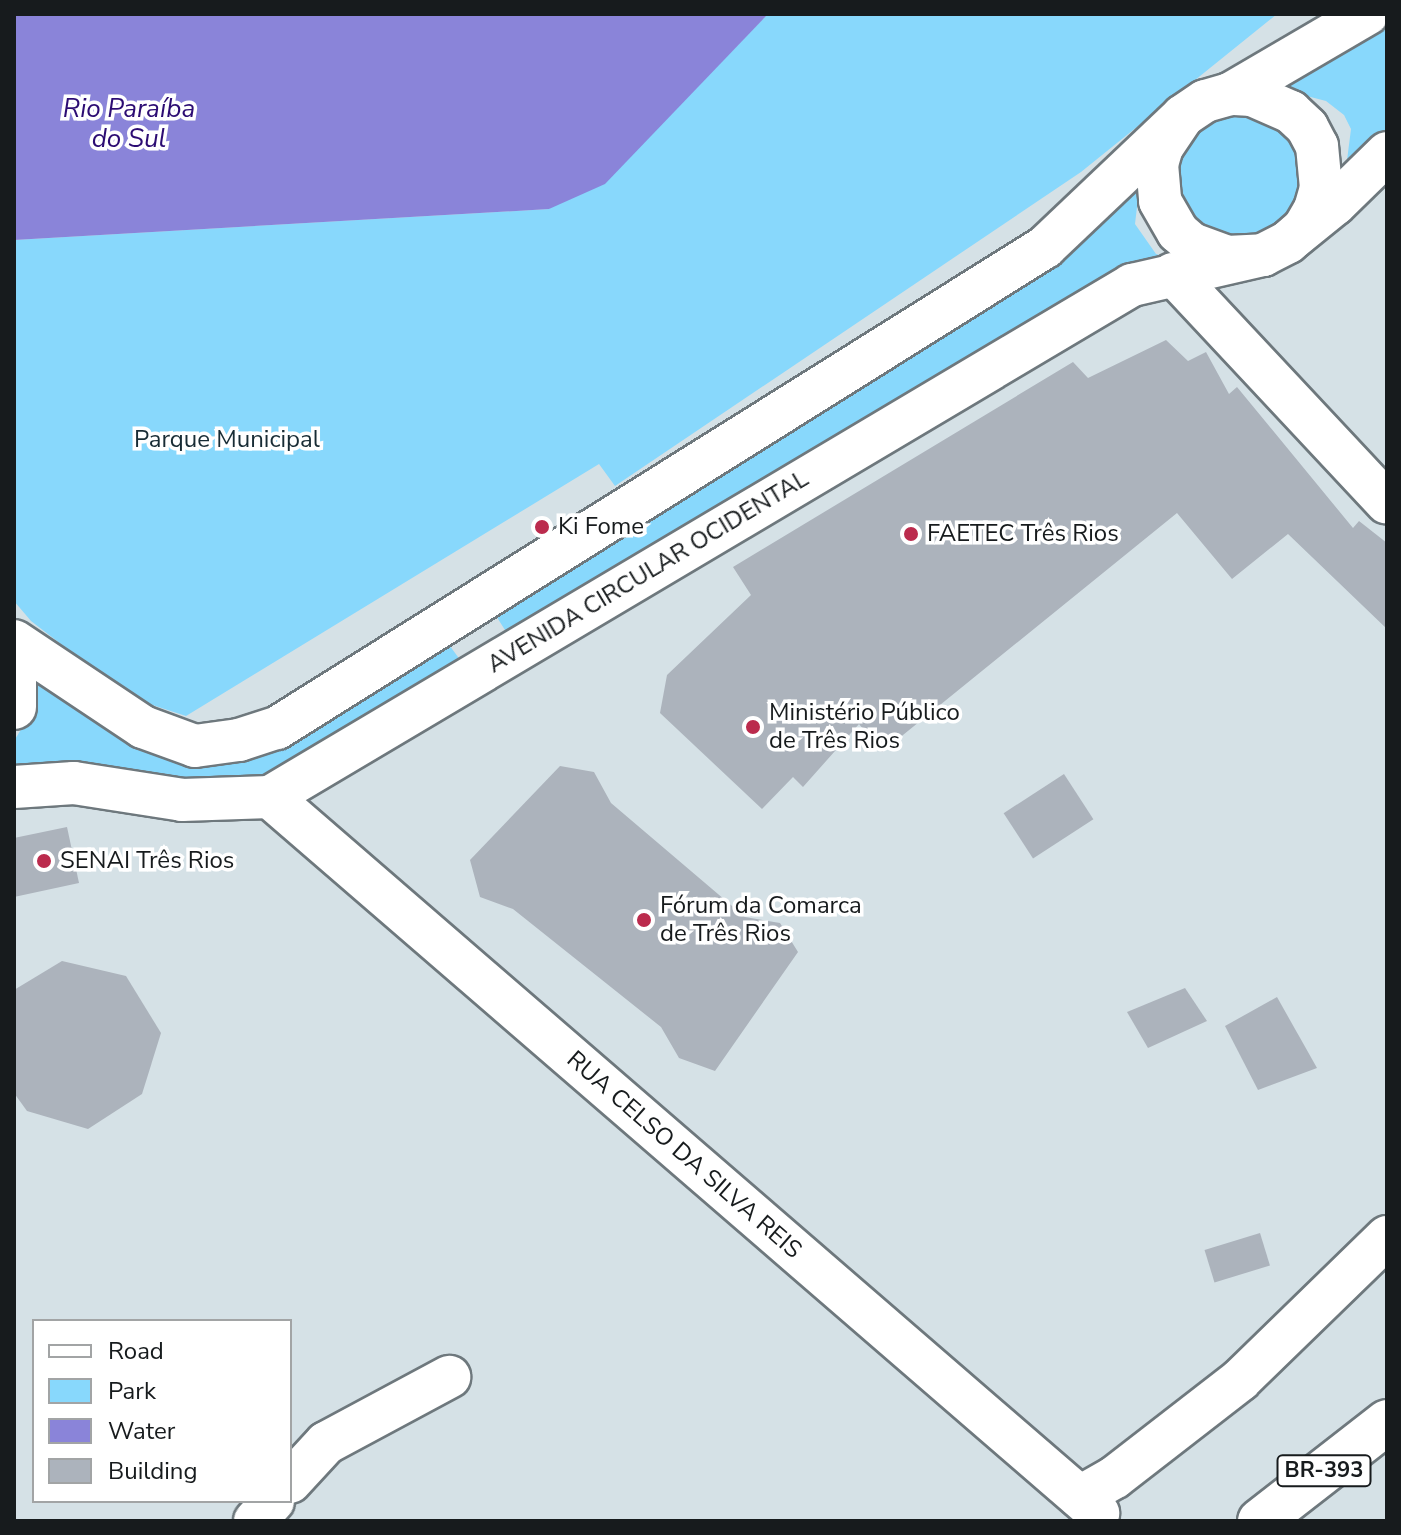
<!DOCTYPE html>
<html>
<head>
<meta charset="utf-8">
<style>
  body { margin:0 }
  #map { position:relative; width:1401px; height:1535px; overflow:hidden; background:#d5e1e6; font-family:"Nunito Sans",sans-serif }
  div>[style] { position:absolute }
  .green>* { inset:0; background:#88d8fc }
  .water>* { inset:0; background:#8a84d9 }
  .building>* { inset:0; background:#acb3bc; transform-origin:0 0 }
  .roads { filter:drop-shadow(2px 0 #6e787d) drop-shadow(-2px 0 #6e787d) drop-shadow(0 2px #6e787d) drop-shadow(0 -2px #6e787d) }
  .minor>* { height:42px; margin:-21px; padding:0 21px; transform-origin:21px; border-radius:21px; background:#fff }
  .tertiary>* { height:44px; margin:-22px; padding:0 22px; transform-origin:22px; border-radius:22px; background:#fff }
  .trunk>* { height:44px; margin:-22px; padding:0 22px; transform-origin:22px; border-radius:22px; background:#fff }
  .dots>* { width:22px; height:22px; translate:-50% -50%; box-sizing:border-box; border:4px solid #fff; border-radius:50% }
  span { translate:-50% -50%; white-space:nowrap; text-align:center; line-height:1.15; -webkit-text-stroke:7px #fff; paint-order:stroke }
  .shield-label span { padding:2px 6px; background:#fff; border:2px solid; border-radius:6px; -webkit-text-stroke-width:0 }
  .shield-label { font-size:22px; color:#171b1d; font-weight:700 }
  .park-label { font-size:24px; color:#182c35 }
  .poi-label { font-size:24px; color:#171b1d }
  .left { translate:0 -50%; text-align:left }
  .street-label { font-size:24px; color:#171b1d }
  .water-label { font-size:26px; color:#2c0c73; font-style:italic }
  .frame { position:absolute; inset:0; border:16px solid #171b1d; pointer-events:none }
  .legend { position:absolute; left:32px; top:1319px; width:260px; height:184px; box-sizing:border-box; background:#fff; border:2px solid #a2a4a5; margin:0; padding:10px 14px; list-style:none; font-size:24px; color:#171b1d }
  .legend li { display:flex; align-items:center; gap:16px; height:40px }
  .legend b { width:40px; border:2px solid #a2a4a5 }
</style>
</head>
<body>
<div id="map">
  <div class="green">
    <i style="clip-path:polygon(768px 14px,1277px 14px,1081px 172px,615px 486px,599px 464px,186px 716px,131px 698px,31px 621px,14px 601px,14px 240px,549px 209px,688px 96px)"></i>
    <i style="clip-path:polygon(1387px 23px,1387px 142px,1344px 184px,1351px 129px,1344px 115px,1326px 101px,1276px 88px)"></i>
    <i style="clip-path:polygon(1242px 106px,1300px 141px,1302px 207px,1248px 246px,1186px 222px,1172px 156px,1182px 136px)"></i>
    <i style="clip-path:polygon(1141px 173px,1135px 224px,1156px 254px,1192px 266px,515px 646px,488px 603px)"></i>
    <i style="clip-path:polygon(439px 631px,466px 668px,268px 775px,215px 784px,14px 779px,14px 741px,28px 718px,29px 665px,180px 749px)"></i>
  </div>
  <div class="water">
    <i style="clip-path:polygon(14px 14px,768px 14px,605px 184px,549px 209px,14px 240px)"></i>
  </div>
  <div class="building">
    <i style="clip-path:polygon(1166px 340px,1188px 361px,1206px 352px,1229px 394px,1237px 387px,1353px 528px,1359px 521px,1387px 543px,1387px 629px,1288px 534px,1232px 579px,1177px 513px,882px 752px,859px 724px,803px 787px,793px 777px,762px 809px,660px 713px,667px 675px,751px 595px,733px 567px,1073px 362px,1088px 378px)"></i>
    <i style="clip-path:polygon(560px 766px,594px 772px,611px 803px,745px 917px,780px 923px,798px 952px,715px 1071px,679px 1058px,661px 1027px,513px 909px,480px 897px,470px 860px)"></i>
    <i style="left:1064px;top:774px;width:54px;height:72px;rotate:57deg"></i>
    <i style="clip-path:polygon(67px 827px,79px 883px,14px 897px,14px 838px)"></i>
    <i style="clip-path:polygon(62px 961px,126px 976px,161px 1033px,142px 1094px,88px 1129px,27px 1111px,14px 1093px,14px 990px)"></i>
    <i style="clip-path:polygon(1185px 988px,1207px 1021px,1148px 1048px,1127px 1012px)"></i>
    <i style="clip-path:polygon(1277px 997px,1317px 1068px,1258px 1090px,1225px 1026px)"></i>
    <i style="left:1260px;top:1233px;width:34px;height:58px;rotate:73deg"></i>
  </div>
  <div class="roads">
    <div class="minor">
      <i style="left:1230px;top:94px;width:159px;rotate:-30.3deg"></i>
      <i style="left:1288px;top:242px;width:21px;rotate:-41deg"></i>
      <i style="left:1304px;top:228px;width:22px;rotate:-60deg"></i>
      <i style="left:1315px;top:209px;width:22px;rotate:-74deg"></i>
      <i style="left:1321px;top:188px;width:42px;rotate:-95.4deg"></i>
      <i style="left:1317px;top:146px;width:21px;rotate:-118deg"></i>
      <i style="left:1307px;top:127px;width:22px;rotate:-137deg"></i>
      <i style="left:1291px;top:112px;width:43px;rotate:-156.4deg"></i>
      <i style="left:1252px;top:95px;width:22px;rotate:-177deg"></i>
      <i style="left:1230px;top:94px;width:26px;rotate:164deg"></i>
      <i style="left:1205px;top:101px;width:27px;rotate:146deg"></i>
      <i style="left:1183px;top:116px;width:37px;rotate:124deg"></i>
      <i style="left:1162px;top:147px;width:18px;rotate:106deg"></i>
      <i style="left:1157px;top:164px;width:37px;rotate:85deg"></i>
      <i style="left:1160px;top:201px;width:36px;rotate:60deg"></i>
      <i style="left:1178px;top:232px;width:18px;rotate:41deg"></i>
      <i style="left:1192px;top:244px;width:37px;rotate:20deg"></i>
      <i style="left:1227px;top:257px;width:36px;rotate:-3deg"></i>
      <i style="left:1263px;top:255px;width:28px;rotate:-27deg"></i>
      <i style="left:1288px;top:242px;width:60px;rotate:-39deg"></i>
      <i style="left:1335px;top:204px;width:73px;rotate:-44.4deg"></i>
      <i style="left:1173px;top:274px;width:313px;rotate:46.9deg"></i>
      <i style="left:14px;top:641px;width:155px;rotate:33.7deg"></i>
      <i style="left:143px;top:727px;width:55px;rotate:20.1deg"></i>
      <i style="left:195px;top:746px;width:44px;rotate:-7.8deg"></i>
      <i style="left:239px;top:740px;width:40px;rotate:-18deg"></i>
      <i style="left:277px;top:728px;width:906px;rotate:-32.06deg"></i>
      <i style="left:1045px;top:247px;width:190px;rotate:-43.5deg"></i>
      <i style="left:14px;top:787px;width:60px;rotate:-3.8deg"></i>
      <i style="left:74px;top:783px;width:109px;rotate:8.9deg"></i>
      <i style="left:182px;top:800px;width:88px;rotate:-2deg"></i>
      <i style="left:270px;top:797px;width:1003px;rotate:-30.71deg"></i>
      <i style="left:1132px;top:285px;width:134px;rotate:-12.9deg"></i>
      <i style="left:270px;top:797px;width:1095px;rotate:40.85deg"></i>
      <i style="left:290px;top:1482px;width:53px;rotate:-47.3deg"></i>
      <i style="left:326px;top:1443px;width:140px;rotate:-28.2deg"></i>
      <i style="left:1080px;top:1497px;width:40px;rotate:-29.7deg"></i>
      <i style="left:1115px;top:1477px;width:158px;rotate:-37.8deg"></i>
      <i style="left:1240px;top:1380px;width:205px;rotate:-44.2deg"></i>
      <i style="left:255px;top:1521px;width:27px;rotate:-48deg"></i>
    </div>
    <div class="tertiary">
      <i style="left:14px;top:677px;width:30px;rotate:90deg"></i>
    </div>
    <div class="trunk">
      <i style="left:1260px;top:1521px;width:161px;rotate:-37.9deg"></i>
    </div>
  </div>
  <div class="dots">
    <i style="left:542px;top:527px;background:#bb2b4d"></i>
    <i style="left:911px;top:534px;background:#bb2b4d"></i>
    <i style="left:753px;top:727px;background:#bb2b4d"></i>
    <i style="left:44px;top:861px;background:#bb2b4d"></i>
    <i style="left:644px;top:920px;background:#bb2b4d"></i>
  </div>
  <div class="shield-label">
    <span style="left:1324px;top:1471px">BR-393</span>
  </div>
  <div class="park-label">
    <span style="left:227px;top:440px">Parque Municipal</span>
  </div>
  <div class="poi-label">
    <span class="left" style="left:558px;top:527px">Ki Fome</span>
    <span class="left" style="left:927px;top:534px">FAETEC Três Rios</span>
    <span class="left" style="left:769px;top:727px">Ministério Público<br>de Três Rios</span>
    <span class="left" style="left:60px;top:861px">SENAI Três Rios</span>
    <span class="left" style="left:660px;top:920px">Fórum da Comarca<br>de Três Rios</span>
  </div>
  <div class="street-label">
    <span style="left:648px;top:572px;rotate:-31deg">AVENIDA CIRCULAR OCIDENTAL</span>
    <span style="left:684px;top:1155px;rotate:41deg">RUA CELSO DA SILVA REIS</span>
  </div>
  <div class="water-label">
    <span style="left:129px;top:124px">Rio Paraíba<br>do Sul</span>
  </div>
  <div class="frame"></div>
  <ul class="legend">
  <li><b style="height:10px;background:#fff"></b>Road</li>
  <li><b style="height:22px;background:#88d8fc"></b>Park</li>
  <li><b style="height:22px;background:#8a84d9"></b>Water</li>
  <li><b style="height:22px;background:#acb3bc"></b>Building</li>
  </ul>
</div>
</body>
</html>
